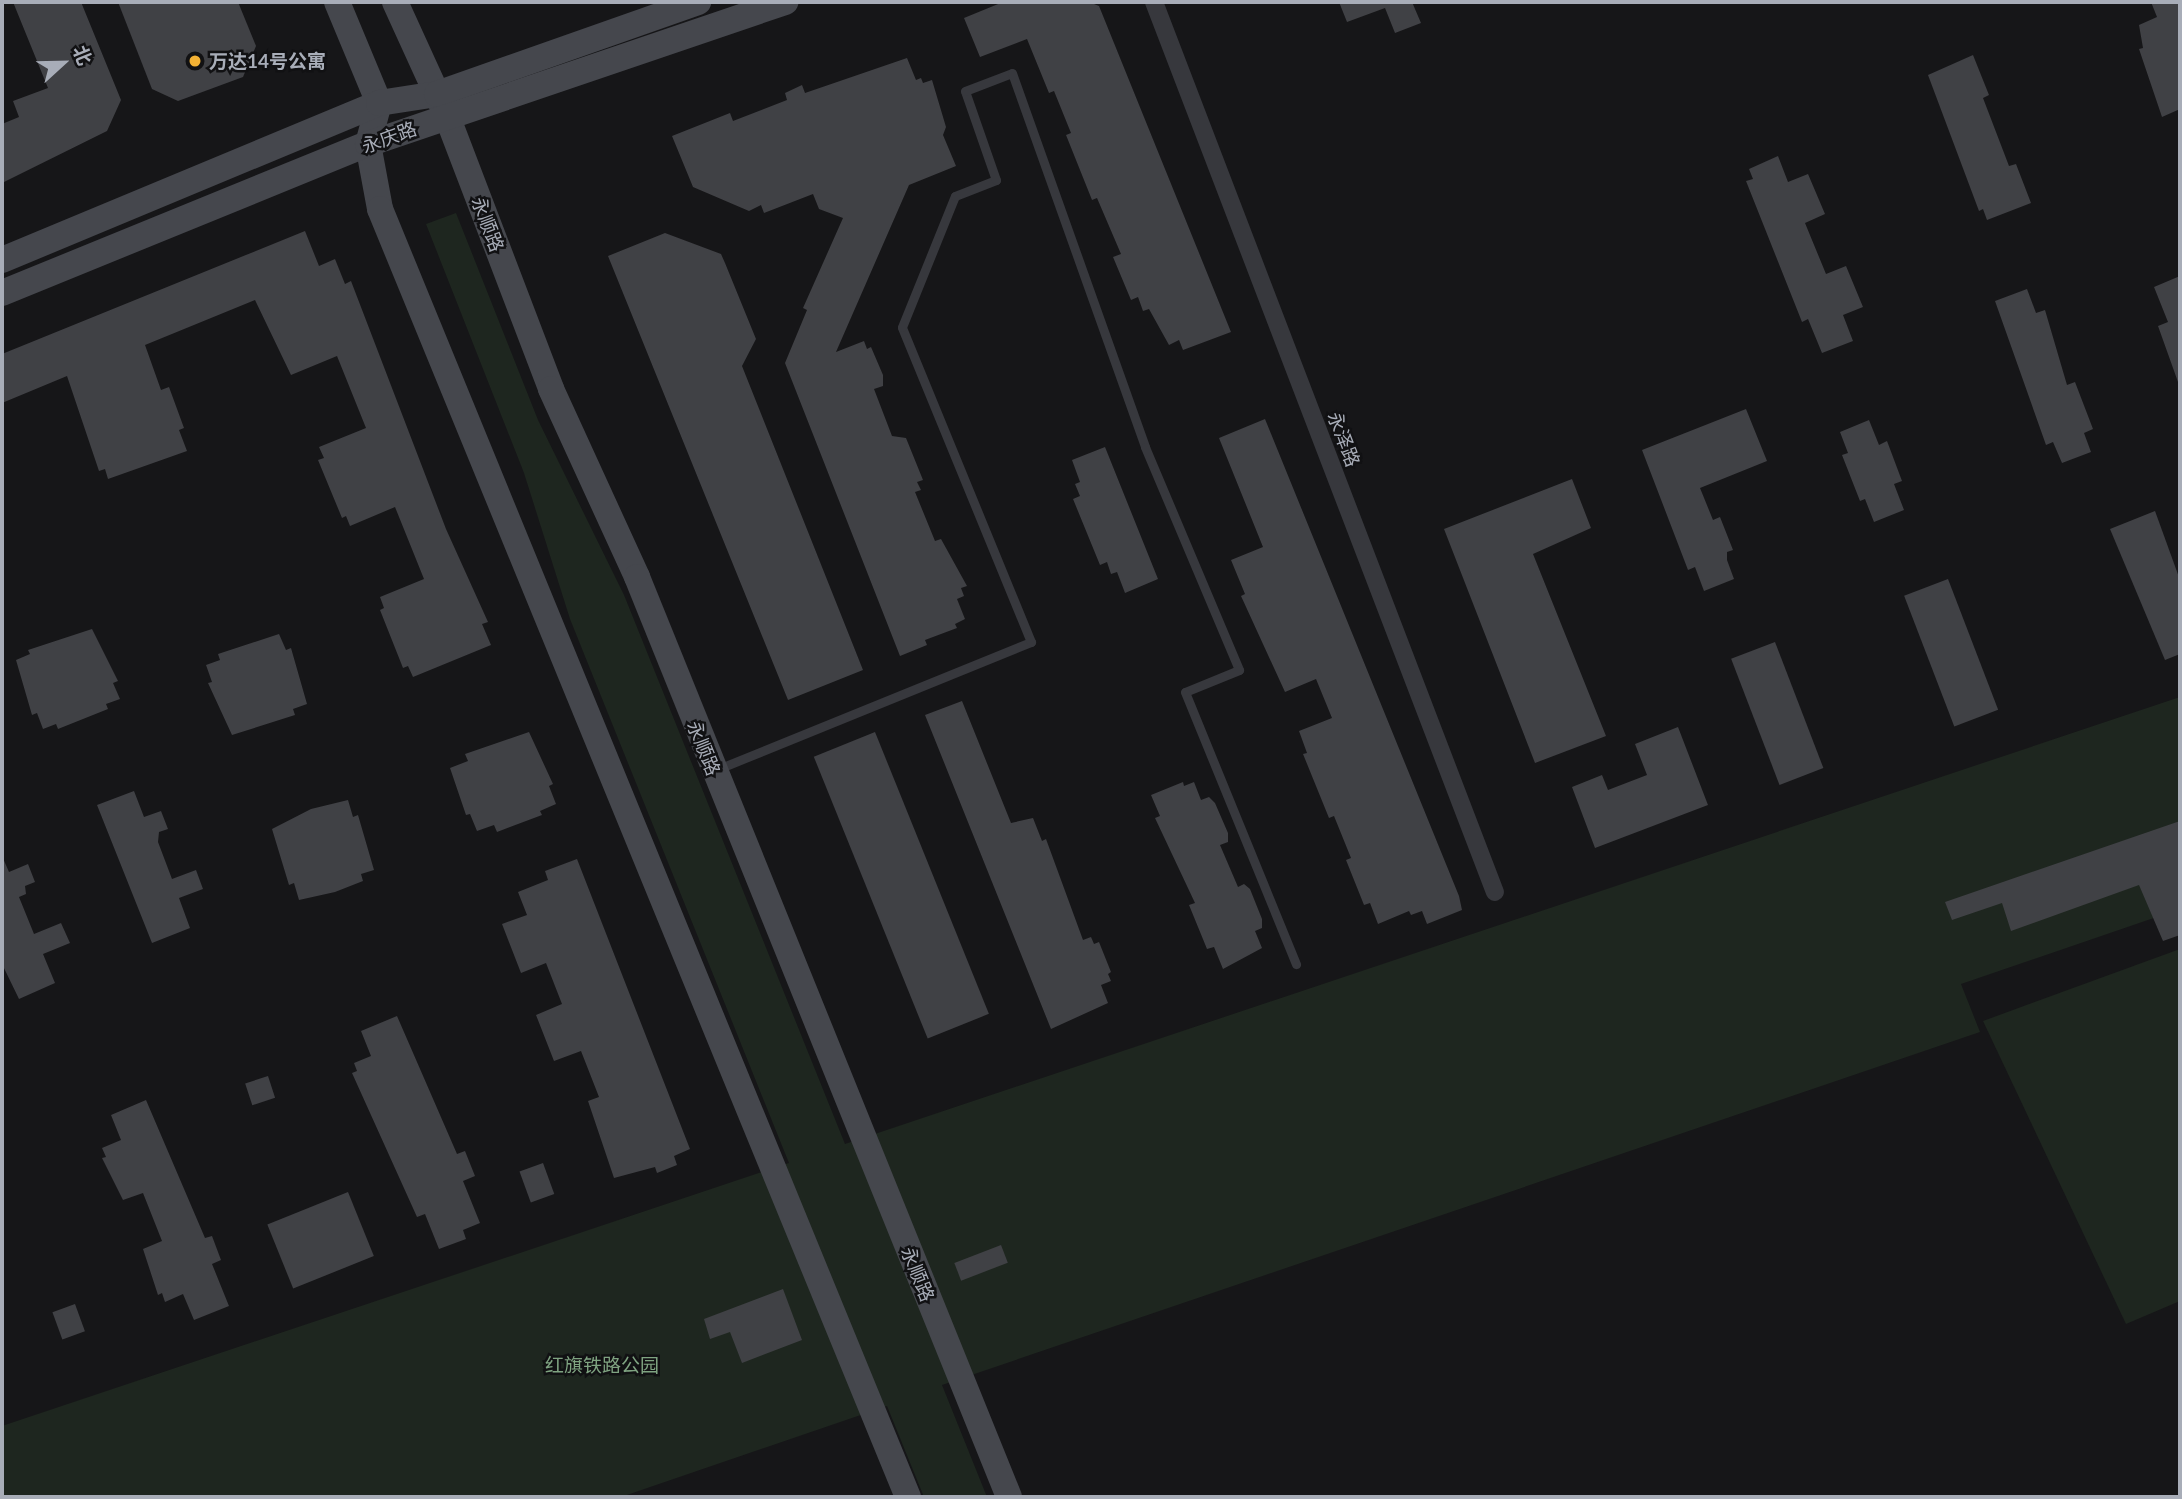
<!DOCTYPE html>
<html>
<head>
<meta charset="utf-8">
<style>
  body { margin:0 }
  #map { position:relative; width:2182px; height:1499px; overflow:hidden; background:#161618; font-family:Lato,"Noto Sans SC",sans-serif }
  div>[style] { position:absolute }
  .green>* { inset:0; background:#1e261f }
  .building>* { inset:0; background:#404145; transform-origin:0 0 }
  .lane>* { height:9px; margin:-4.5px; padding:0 4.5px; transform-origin:4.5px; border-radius:4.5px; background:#37383d }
  .street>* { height:18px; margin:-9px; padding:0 9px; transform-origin:9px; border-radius:9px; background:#37383d }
  .secondary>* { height:26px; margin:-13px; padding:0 13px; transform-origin:13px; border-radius:13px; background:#45474d }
  .dots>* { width:19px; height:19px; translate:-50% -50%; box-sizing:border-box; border:4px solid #111113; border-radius:50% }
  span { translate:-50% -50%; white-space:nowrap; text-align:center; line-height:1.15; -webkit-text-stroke:5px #111113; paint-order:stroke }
  .poi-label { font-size:19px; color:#a8adb8; font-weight:700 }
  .left { translate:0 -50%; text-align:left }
  .street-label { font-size:19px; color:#a8adb8 }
  .park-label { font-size:19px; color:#7fa381 }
  .frame { position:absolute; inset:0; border:4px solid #a8adb8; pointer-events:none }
  .north { position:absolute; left:28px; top:28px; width:70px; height:70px; -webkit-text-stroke:5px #111113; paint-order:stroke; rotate:68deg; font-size:19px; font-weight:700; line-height:28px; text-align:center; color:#a8adb8 }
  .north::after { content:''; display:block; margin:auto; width:24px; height:32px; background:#a8adb8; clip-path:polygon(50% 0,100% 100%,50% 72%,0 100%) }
</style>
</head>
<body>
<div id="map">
  <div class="green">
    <i style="clip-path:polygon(456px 213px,538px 420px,624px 595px,845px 1144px,2180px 697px,2180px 909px,1961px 984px,1980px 1032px,942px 1385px,987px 1497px,924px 1497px,887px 1406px,621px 1497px,2px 1497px,2px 1426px,789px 1163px,570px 619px,524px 473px,426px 224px)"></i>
    <i style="clip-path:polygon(2180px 949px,2180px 1301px,2126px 1324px,1983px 1021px)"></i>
  </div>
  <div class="building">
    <i style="clip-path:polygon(13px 2px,81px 2px,121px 100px,107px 131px,2px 183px,2px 124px,19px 117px,13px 101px,48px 88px)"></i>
    <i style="clip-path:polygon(118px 2px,238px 2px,256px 46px,243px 77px,178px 101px,152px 89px)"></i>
    <i style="clip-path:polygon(1003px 2px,1089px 2px,1099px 6px,1231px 332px,1183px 350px,1179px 340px,1169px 345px,1149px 309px,1143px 311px,1138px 297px,1131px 300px,1113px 257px,1121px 254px,1097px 198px,1092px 200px,1066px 135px,1071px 133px,1054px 91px,1049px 93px,1027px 39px,980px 57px,964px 18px)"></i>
    <i style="clip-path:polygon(1339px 2px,1412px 2px,1421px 23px,1395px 33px,1385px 8px,1347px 22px)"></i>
    <i style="clip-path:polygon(2151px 2px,2180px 2px,2180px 109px,2162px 117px,2139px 49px,2143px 48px,2139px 25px,2157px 17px)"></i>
    <i style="clip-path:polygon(1973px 55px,1989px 95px,1983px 98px,2009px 166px,2016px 164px,2031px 203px,1987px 220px,1983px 209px,1979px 211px,1928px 75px)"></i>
    <i style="clip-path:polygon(907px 58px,916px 80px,921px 78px,923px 83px,932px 80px,946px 127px,943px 135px,956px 166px,909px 185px,836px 352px,864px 341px,867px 349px,871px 347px,883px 375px,883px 386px,874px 389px,892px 436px,906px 438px,923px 480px,917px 482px,921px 490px,915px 492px,935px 541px,941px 539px,967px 586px,961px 588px,964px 596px,957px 599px,965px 619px,955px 624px,957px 628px,925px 640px,927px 645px,900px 656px,785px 363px,807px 310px,803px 308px,843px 218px,819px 209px,813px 194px,764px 213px,761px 205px,749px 211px,693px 187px,672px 136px,730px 113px,733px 121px,787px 100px,785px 93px,802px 85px,805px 93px)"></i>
    <i style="clip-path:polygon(1778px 156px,1788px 182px,1808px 174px,1825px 214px,1805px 223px,1826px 274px,1846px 266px,1863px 307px,1843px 315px,1853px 341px,1822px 353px,1808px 319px,1802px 322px,1746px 181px,1753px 179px,1749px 169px)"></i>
    <i style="clip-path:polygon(305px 231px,319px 266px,335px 259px,345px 284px,351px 281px,446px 529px,488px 622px,482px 624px,491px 645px,413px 677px,408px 666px,403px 668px,380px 610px,384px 608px,380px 597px,424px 579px,395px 507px,350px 526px,346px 516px,342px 518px,318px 460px,324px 458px,319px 447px,366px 428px,337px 356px,291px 375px,255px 300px,145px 345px,161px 390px,169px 387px,184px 428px,179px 430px,187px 451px,108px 479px,105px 469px,99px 471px,67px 376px,2px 403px,2px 354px)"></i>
    <i style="clip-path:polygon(665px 233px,721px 254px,725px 263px,756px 339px,742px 366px,863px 670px,788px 700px,608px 256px)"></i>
    <i style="clip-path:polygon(2180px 276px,2180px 381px,2178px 382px,2158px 326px,2168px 322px,2154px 287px)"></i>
    <i style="clip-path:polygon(2027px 289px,2036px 313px,2045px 310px,2067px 385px,2075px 382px,2093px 429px,2084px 433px,2091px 452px,2062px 463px,2053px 442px,2046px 445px,1995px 301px)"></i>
    <i style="clip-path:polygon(1746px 409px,1767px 461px,1700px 488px,1713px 520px,1720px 517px,1733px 550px,1727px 552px,1727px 560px,1734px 579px,1704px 591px,1695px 567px,1688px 570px,1642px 450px)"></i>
    <i style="clip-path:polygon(1265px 419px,1459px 896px,1462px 910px,1427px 924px,1422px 911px,1411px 915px,1409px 911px,1378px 924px,1370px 903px,1364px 905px,1346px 860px,1351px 858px,1334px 816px,1329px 818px,1303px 754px,1307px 753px,1299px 731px,1332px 718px,1316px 679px,1285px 692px,1241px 596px,1245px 594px,1231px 560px,1263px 547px,1219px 438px)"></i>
    <i style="clip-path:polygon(1869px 420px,1879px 445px,1887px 441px,1902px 481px,1894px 484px,1904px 510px,1874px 522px,1865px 499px,1860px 501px,1842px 455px,1848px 453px,1840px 432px)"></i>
    <i style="clip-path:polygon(1105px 447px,1158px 579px,1125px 593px,1117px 572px,1111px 574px,1107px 562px,1100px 565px,1073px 499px,1080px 496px,1075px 484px,1080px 482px,1072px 460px)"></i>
    <i style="clip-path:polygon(1572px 479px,1591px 528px,1533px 554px,1606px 736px,1535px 763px,1444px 529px)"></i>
    <i style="clip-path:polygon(2155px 511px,2180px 580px,2180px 654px,2165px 660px,2110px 529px)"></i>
    <i style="left:1948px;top:579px;width:140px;height:47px;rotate:69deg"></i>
    <i style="clip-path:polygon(92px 629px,118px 681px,113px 683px,120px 699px,106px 704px,108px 709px,58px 729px,56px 724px,43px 729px,37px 713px,32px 715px,16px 660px,30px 654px,28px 650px)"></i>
    <i style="clip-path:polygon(279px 634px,286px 650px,291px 648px,307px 704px,293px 709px,295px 715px,232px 735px,208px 683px,212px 682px,206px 665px,220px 660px,218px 654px)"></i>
    <i style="left:1775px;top:642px;width:135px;height:47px;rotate:69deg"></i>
    <i style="clip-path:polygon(962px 701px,1011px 823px,1033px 818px,1042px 841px,1046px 839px,1083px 940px,1091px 937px,1094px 944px,1099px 942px,1111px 972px,1108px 974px,1111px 981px,1101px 985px,1108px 1003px,1051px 1029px,925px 715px)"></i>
    <i style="clip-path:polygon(1678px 727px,1708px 805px,1595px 848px,1572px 787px,1602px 775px,1608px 790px,1647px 775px,1635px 744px)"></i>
    <i style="clip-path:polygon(529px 732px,553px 784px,549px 786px,556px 804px,540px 811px,542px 815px,497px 832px,494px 825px,477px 831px,470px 814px,466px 815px,450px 768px,468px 761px,465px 754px)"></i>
    <i style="left:875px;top:732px;width:304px;height:66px;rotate:68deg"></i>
    <i style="clip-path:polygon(1183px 782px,1184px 786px,1194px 782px,1201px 800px,1209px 797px,1215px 803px,1228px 833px,1228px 842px,1220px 845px,1238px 887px,1244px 884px,1250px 889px,1262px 919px,1262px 928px,1255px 931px,1262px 948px,1223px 969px,1214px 947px,1207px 949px,1189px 905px,1195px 903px,1155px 818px,1160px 816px,1151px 795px)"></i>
    <i style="clip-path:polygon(134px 791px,144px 817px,161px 811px,168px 829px,159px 832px,158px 842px,172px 879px,196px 870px,203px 889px,179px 898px,190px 928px,152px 943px,97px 805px)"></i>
    <i style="clip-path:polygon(348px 800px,353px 817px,358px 815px,374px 870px,361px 874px,363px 881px,335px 892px,299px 900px,294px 883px,289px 885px,272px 829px,311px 809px)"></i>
    <i style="clip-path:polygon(2180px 821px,2180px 935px,2163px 941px,2139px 885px,2011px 931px,2002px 903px,1952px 920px,1945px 902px)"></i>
    <i style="clip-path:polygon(2px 856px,9px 872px,28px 864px,35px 882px,25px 886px,26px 894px,19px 897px,34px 934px,61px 923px,70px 943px,43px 954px,55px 983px,19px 999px,2px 964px)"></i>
    <i style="clip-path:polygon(577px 859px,690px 1149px,674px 1156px,677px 1165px,657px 1173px,655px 1167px,614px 1178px,588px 1101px,599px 1097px,581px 1051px,554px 1061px,536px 1015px,562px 1004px,546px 963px,521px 973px,502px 924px,527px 915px,518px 892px,548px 880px,545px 871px)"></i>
    <i style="clip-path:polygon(397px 1016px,457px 1154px,465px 1151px,475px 1176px,463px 1181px,480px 1223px,463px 1230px,466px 1239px,439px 1249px,425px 1214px,417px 1217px,352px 1073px,357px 1071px,354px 1063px,371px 1056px,361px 1031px)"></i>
    <i style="left:268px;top:1076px;width:23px;height:24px;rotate:72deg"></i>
    <i style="clip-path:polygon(146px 1100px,205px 1238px,212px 1236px,221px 1260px,212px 1264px,229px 1306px,194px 1320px,183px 1294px,165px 1302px,162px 1293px,158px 1295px,143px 1249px,162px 1241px,143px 1193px,123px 1200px,102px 1158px,106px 1157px,102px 1148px,121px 1140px,111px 1115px)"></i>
    <i style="left:543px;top:1163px;width:33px;height:25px;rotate:70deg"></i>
    <i style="left:348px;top:1192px;width:69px;height:87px;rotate:68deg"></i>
    <i style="left:1001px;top:1245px;width:19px;height:50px;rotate:69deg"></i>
    <i style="clip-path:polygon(783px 1289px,802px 1340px,742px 1363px,730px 1332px,710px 1339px,704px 1319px)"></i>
    <i style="left:75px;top:1304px;width:29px;height:24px;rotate:70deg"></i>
  </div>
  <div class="lane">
    <i style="left:718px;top:769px;width:338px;rotate:-22.1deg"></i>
    <i style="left:1031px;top:642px;width:340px;rotate:-112.3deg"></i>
    <i style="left:902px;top:327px;width:141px;rotate:-68deg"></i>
    <i style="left:955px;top:196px;width:44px;rotate:-21.3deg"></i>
    <i style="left:996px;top:180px;width:94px;rotate:-109.2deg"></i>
    <i style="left:965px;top:91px;width:50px;rotate:-21deg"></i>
    <i style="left:1012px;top:73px;width:397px;rotate:70.4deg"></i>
    <i style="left:1145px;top:447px;width:242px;rotate:67.1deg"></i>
    <i style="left:1239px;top:670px;width:58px;rotate:157.8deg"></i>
    <i style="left:1185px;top:692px;width:294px;rotate:67.8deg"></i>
  </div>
  <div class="street">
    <i style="left:1154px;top:2px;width:953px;rotate:69.04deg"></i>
  </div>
  <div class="secondary">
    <i style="left:337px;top:2px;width:109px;rotate:67.4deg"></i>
    <i style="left:379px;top:103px;width:42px;rotate:105deg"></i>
    <i style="left:368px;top:144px;width:66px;rotate:79.5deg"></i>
    <i style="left:380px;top:209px;width:1392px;rotate:67.71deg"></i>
    <i style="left:395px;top:2px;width:125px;rotate:65.5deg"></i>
    <i style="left:447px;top:116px;width:292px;rotate:69.1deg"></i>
    <i style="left:551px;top:389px;width:207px;rotate:65.4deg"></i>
    <i style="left:637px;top:577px;width:992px;rotate:67.98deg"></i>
    <i style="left:2px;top:260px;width:408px;rotate:-22.6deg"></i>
    <i style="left:379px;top:103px;width:59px;rotate:-8.8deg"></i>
    <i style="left:437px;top:94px;width:277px;rotate:-19.4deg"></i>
    <i style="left:2px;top:293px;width:395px;rotate:-22.2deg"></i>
    <i style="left:368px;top:144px;width:441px;rotate:-18.8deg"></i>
  </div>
  <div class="dots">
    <i style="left:195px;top:61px;background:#f2b134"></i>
  </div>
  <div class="poi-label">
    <span class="left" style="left:209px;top:61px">万达14号公寓</span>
  </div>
  <div class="street-label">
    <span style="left:389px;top:137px;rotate:-20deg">永庆路</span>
    <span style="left:488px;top:224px;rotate:69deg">永顺路</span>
    <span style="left:1344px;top:439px;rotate:69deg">永泽路</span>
    <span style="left:704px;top:748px;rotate:68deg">永顺路</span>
    <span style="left:918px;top:1274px;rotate:68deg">永顺路</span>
  </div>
  <div class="park-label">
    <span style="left:602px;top:1365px">红旗铁路公园</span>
  </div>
  <div class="frame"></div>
  <div class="north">北</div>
</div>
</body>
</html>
